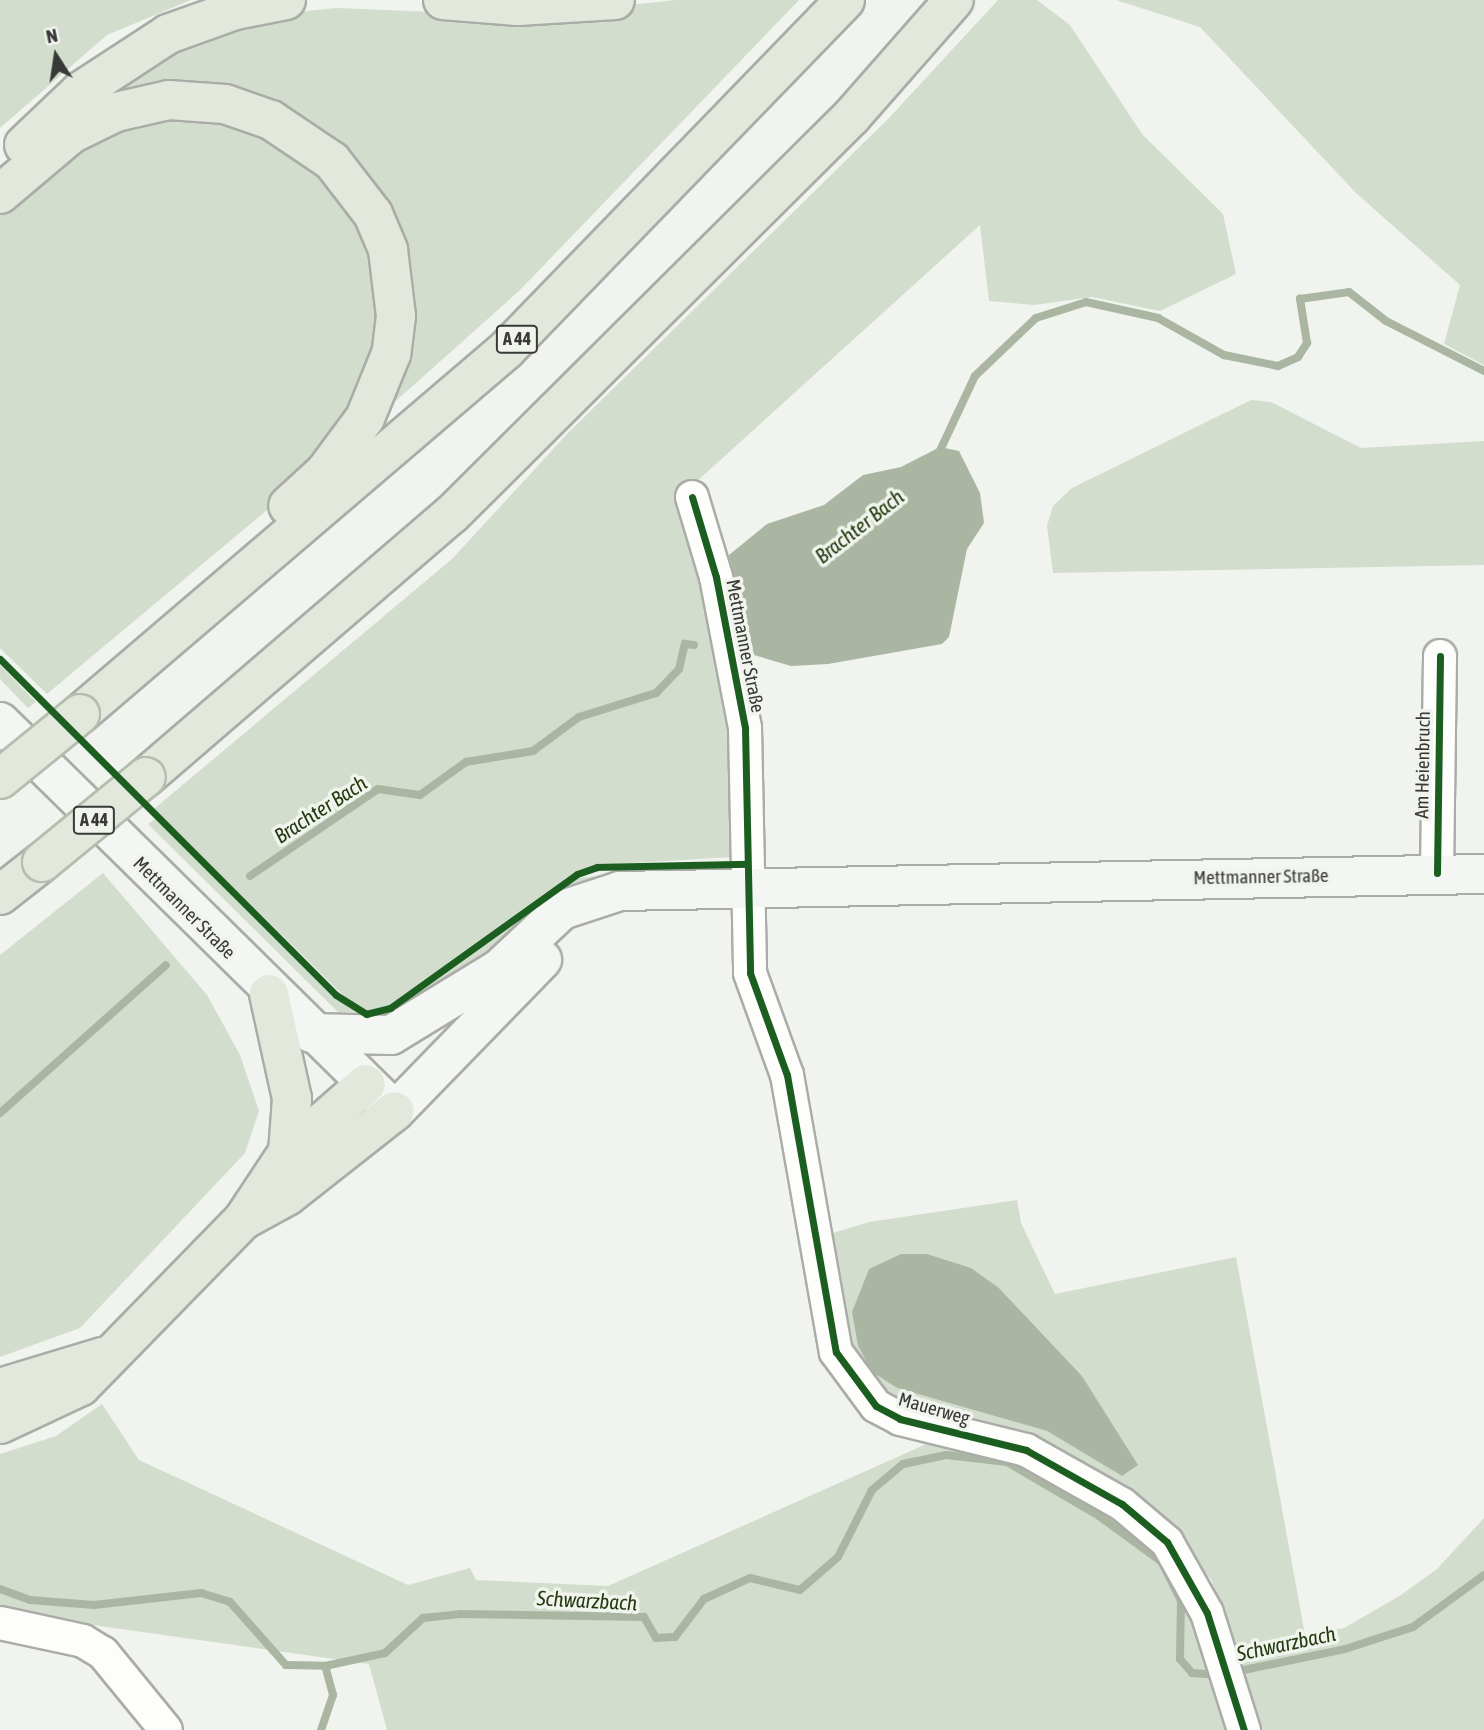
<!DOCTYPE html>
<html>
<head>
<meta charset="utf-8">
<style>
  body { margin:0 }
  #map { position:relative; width:1484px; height:1730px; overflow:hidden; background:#f0f3ee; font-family:"Asap Condensed",sans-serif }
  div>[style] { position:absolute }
  .green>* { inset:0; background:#d3ddcd }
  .water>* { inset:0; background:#abb6a2 }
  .stream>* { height:8px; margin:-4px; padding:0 4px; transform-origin:4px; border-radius:4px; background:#abb6a2 }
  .roads { filter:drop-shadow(2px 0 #aaaca8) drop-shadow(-2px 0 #aaaca8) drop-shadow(0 2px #aaaca8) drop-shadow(0 -2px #aaaca8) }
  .minor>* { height:32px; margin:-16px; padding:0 16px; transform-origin:16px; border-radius:16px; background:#fdfdfc }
  .secondary>* { height:38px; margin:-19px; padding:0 19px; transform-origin:19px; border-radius:19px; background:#f4f6f3 }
  .motorway>* { height:38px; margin:-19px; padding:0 19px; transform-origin:19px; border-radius:19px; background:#e2e8dc }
  .bridges { filter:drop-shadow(2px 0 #b5bdaf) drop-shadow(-2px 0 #b5bdaf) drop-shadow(0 2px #b5bdaf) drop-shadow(0 -2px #b5bdaf) }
  .motorway-bridge>* { height:38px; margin:-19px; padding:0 19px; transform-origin:19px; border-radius:19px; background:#e2e8dc }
  .cycleway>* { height:7px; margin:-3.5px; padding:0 3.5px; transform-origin:3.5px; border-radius:3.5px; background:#1b5e20 }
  span { translate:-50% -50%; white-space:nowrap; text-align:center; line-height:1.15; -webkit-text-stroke:7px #f0f4ed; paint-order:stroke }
  .shield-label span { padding:2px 5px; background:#f0f4ed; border:2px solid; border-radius:5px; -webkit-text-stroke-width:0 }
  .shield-label { font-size:18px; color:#393a38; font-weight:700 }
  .street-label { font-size:19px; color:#393a38 }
  .water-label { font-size:21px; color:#253a10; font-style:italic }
  .north { position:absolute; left:21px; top:21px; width:70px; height:70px; -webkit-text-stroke:5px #f0f4ed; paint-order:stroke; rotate:348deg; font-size:19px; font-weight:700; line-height:28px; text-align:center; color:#393a38 }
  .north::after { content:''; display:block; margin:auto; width:24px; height:32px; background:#393a38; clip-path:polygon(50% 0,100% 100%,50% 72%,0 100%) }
</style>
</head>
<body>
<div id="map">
  <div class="green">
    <i style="clip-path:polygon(0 0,191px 0,107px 35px,0 128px)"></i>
    <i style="clip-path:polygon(676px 0,799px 0,520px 290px,388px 408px,410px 313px,307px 125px,114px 103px,97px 90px,145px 57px,266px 15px,337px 8px,529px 16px)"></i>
    <i style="clip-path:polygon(998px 0,1037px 0,1070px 25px,1142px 134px,1223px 214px,1236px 274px,1160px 311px,1092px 297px,1034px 305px,989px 301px,980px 225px,675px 501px,706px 572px,738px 729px,732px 857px,598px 865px,575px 872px,389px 1006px,366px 1012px,356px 1008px,154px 809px,452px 559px,568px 433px,889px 118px)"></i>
    <i style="clip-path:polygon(1116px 0,1484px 0,1484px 365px,1444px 344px,1460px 285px,1356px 193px,1200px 27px)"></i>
    <i style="clip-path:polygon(163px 113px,226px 117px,281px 138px,345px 192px,381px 277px,374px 386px,322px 464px,47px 694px,0 648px,0 209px,78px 141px)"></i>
    <i style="clip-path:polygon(1251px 400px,1271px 402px,1361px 448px,1484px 441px,1484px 565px,1053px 573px,1047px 526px,1053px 506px,1072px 488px)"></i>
    <i style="clip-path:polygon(0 665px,36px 702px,28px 708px,0 679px)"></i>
    <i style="clip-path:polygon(155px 819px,334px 998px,364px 1017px,390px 1013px,578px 878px,667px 870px,659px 878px,543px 912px,387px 1021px,342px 1016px,148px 824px)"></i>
    <i style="clip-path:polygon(103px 873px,207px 995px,240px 1055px,259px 1111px,245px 1153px,80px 1328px,0 1357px,0 955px)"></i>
    <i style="clip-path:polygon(evenodd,1017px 1200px,1021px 1223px,1055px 1294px,1236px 1257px,1305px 1635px,1344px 1628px,1401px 1595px,1437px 1569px,1484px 1518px,1484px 1730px,1255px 1730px,1212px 1581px,1187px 1550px,1160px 1526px,903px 1410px,854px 1371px,823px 1236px,869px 1222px,1017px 1200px,999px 1288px,1082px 1376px,1122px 1476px,1047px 1431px,897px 1388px,872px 1372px,858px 1346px,999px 1288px)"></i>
    <i style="clip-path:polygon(102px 1404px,139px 1460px,408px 1585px,470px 1568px,476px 1580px,608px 1586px,940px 1438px,1022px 1457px,1086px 1490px,1174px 1568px,1237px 1730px,387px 1730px,369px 1664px,0 1612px,0 1454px,56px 1436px)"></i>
  </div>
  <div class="water">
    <i style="clip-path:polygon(940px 447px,959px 451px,980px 493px,984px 523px,967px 549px,949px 637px,942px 644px,828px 664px,791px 666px,754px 655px,729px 555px,767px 524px,824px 505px,863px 475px,901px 467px)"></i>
    <i style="clip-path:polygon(901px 1254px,927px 1254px,971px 1268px,999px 1288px,1082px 1376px,1138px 1465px,1122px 1476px,1047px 1431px,897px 1388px,872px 1372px,858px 1346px,852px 1312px,869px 1269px)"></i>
  </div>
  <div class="stream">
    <i style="left:937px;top:457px;width:89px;rotate:-64.9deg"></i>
    <i style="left:975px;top:376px;width:84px;rotate:-43.6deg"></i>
    <i style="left:1036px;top:318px;width:52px;rotate:-17.7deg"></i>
    <i style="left:1086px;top:302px;width:74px;rotate:12.5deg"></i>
    <i style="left:1158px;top:318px;width:76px;rotate:29.3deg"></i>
    <i style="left:1224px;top:355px;width:55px;rotate:11.5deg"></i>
    <i style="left:1278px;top:366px;width:22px;rotate:-24deg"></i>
    <i style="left:1298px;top:357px;width:17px;rotate:-57deg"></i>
    <i style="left:1307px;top:343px;width:45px;rotate:-99deg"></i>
    <i style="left:1300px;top:299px;width:49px;rotate:-8.1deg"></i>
    <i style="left:1349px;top:292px;width:47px;rotate:38.1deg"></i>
    <i style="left:1386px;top:321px;width:110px;rotate:27deg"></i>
    <i style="left:250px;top:876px;width:155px;rotate:-34.2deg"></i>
    <i style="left:378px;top:789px;width:42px;rotate:8.1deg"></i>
    <i style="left:420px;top:795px;width:57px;rotate:-35.7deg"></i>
    <i style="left:466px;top:762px;width:68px;rotate:-9.3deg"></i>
    <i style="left:533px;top:751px;width:57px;rotate:-36.5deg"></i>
    <i style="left:579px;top:717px;width:81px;rotate:-17.3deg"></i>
    <i style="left:656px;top:693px;width:33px;rotate:-46deg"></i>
    <i style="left:679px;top:669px;width:26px;rotate:-77deg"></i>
    <i style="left:685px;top:644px;width:9px;rotate:6deg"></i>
    <i style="left:0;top:1113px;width:222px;rotate:-41.7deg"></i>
    <i style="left:0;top:1589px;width:32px;rotate:20deg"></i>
    <i style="left:30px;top:1600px;width:64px;rotate:4.5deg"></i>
    <i style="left:94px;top:1605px;width:108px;rotate:-6.4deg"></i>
    <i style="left:201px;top:1593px;width:30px;rotate:17deg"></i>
    <i style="left:230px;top:1602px;width:84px;rotate:48.4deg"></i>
    <i style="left:286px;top:1665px;width:39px;rotate:1deg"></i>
    <i style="left:325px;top:1666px;width:61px;rotate:-12.2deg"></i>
    <i style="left:385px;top:1653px;width:52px;rotate:-42.6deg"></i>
    <i style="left:423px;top:1618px;width:37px;rotate:-6deg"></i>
    <i style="left:460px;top:1614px;width:184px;rotate:0.9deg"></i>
    <i style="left:644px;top:1617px;width:24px;rotate:60deg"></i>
    <i style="left:656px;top:1638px;width:19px;rotate:-3deg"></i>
    <i style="left:675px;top:1637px;width:48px;rotate:-52.7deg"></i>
    <i style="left:704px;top:1599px;width:51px;rotate:-24.5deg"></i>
    <i style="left:750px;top:1578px;width:51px;rotate:13.5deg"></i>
    <i style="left:800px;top:1590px;width:50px;rotate:-41deg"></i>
    <i style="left:838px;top:1557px;width:75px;rotate:-63.1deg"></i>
    <i style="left:872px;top:1490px;width:40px;rotate:-40deg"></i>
    <i style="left:903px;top:1464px;width:44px;rotate:-11.8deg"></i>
    <i style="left:946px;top:1455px;width:61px;rotate:6.5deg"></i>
    <i style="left:1007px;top:1462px;width:107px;rotate:30.4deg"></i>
    <i style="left:1099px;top:1516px;width:78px;rotate:36.1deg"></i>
    <i style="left:1162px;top:1562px;width:43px;rotate:64deg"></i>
    <i style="left:1181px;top:1601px;width:58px;rotate:91deg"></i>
    <i style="left:1180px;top:1659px;width:18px;rotate:49deg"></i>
    <i style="left:1192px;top:1673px;width:29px;rotate:4deg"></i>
    <i style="left:1234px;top:1672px;width:113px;rotate:-11.7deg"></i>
    <i style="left:1345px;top:1649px;width:71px;rotate:-17.9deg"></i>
    <i style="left:1413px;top:1627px;width:88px;rotate:-36.2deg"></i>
    <i style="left:321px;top:1730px;width:37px;rotate:-71deg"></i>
    <i style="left:333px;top:1695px;width:30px;rotate:-105deg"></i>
  </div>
  <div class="roads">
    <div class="minor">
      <i style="left:692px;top:497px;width:84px;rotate:73.3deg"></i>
      <i style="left:716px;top:577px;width:154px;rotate:79.1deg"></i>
      <i style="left:745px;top:728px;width:245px;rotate:88.8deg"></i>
      <i style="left:750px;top:973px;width:109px;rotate:70.1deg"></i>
      <i style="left:787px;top:1075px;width:281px;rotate:80deg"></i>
      <i style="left:836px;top:1352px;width:67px;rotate:53.5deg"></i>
      <i style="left:876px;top:1406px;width:27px;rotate:28deg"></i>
      <i style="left:900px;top:1419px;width:130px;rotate:13.8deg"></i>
      <i style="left:1026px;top:1450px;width:110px;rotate:29.4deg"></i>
      <i style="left:1122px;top:1504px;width:59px;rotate:40.2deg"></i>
      <i style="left:1167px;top:1542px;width:81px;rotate:60.6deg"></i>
      <i style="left:1207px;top:1613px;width:123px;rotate:72.5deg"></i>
      <i style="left:1437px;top:873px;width:217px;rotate:-89.2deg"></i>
      <i style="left:0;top:1623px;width:85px;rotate:12.2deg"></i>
      <i style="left:83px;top:1641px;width:23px;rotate:31deg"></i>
      <i style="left:103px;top:1653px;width:99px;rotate:50.7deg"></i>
    </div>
    <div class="secondary">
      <i style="left:0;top:722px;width:554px;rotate:44.56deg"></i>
      <i style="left:395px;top:1111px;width:211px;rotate:-45.8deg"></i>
      <i style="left:311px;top:1033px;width:80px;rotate:1.4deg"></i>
      <i style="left:391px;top:1035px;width:127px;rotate:-31.4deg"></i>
      <i style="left:499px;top:969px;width:86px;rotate:-43.1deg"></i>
      <i style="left:562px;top:910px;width:61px;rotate:-18.1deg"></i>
      <i style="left:620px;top:891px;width:864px;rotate:-1.13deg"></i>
    </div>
    <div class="motorway">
      <i style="left:443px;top:0;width:75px;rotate:4.6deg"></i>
      <i style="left:518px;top:6px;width:97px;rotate:-3.5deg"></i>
      <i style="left:24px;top:145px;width:79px;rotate:-43.5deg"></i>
      <i style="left:81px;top:91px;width:104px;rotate:-33.2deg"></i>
      <i style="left:168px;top:34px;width:71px;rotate:-19.7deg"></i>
      <i style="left:235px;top:10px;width:52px;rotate:-11.1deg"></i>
      <i style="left:0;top:194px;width:93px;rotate:-40.2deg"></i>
      <i style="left:71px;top:134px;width:50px;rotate:-26.1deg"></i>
      <i style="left:116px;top:112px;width:54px;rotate:-12.8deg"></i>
      <i style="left:169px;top:100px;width:56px;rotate:4.1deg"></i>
      <i style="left:225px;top:104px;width:49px;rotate:19.2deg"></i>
      <i style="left:271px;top:120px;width:73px;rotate:33.9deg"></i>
      <i style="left:332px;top:161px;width:67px;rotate:52.3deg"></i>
      <i style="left:373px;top:214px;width:39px;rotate:67deg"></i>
      <i style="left:388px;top:250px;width:66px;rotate:83.1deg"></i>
      <i style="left:396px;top:316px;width:38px;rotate:97deg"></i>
      <i style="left:391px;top:354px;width:69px;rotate:112.1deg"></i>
      <i style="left:365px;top:418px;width:67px;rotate:126.5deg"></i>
      <i style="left:325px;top:472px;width:50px;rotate:137.4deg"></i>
      <i style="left:80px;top:714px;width:560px;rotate:-40.51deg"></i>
      <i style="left:506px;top:350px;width:487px;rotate:-45.9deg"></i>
      <i style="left:146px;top:777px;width:403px;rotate:-40.7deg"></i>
      <i style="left:452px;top:514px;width:564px;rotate:-44.86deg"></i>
      <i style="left:852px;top:116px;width:154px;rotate:-48.7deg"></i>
      <i style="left:0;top:895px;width:53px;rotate:-38.2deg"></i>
      <i style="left:269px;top:994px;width:107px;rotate:77.6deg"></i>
      <i style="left:292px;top:1099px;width:53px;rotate:94.3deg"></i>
      <i style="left:243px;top:1220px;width:50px;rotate:-28.6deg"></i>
      <i style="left:287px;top:1196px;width:137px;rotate:-38.2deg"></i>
      <i style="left:0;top:1388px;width:108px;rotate:-16.8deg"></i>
      <i style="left:0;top:1424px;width:89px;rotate:-25.1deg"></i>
      <i style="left:81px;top:1386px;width:232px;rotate:-45.7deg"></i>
      <i style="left:243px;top:1220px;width:82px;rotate:-56.5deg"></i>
      <i style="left:288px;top:1152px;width:103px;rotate:-41.1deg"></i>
    </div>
  </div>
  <div class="bridges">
    <div class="motorway-bridge">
      <i style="left:0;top:779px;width:103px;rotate:-39.1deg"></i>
      <i style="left:42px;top:862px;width:134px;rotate:-39.3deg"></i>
    </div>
  </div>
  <div class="cycleway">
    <i style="left:692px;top:497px;width:84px;rotate:73.3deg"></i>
    <i style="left:716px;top:577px;width:154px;rotate:79.1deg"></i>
    <i style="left:745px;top:728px;width:245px;rotate:88.8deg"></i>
    <i style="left:750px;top:973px;width:109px;rotate:70.1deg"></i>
    <i style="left:787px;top:1075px;width:281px;rotate:80deg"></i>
    <i style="left:836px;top:1352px;width:67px;rotate:53.5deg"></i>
    <i style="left:876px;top:1406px;width:27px;rotate:28deg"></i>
    <i style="left:900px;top:1419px;width:130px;rotate:13.8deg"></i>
    <i style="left:1026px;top:1450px;width:110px;rotate:29.4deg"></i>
    <i style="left:1122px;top:1504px;width:59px;rotate:40.2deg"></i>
    <i style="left:1167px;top:1542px;width:81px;rotate:60.6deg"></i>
    <i style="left:1207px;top:1613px;width:123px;rotate:72.5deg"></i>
    <i style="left:0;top:659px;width:475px;rotate:45deg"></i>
    <i style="left:336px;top:995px;width:36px;rotate:32deg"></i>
    <i style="left:366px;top:1014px;width:25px;rotate:-14deg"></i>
    <i style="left:390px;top:1008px;width:230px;rotate:-35.6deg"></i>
    <i style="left:577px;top:874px;width:21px;rotate:-19deg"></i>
    <i style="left:597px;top:867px;width:148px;rotate:-1.2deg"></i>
    <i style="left:1437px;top:873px;width:217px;rotate:-89.2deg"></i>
  </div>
  <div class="shield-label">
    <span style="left:517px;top:339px">A 44</span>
    <span style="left:94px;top:820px">A 44</span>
  </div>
  <div class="street-label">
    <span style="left:745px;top:646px;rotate:79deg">Mettmanner Straße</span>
    <span style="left:1423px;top:765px;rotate:-89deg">Am Heienbruch</span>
    <span style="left:1261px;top:877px;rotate:-1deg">Mettmanner Straße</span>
    <span style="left:184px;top:908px;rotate:45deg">Mettmanner Straße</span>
    <span style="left:934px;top:1409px;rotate:16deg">Mauerweg</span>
  </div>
  <div class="water-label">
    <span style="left:859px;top:526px;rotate:-38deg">Brachter Bach</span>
    <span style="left:320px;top:809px;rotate:-33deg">Brachter Bach</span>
    <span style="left:587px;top:1600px;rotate:3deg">Schwarzbach</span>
    <span style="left:1286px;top:1643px;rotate:-12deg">Schwarzbach</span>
  </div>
  <div class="north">N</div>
</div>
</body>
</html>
